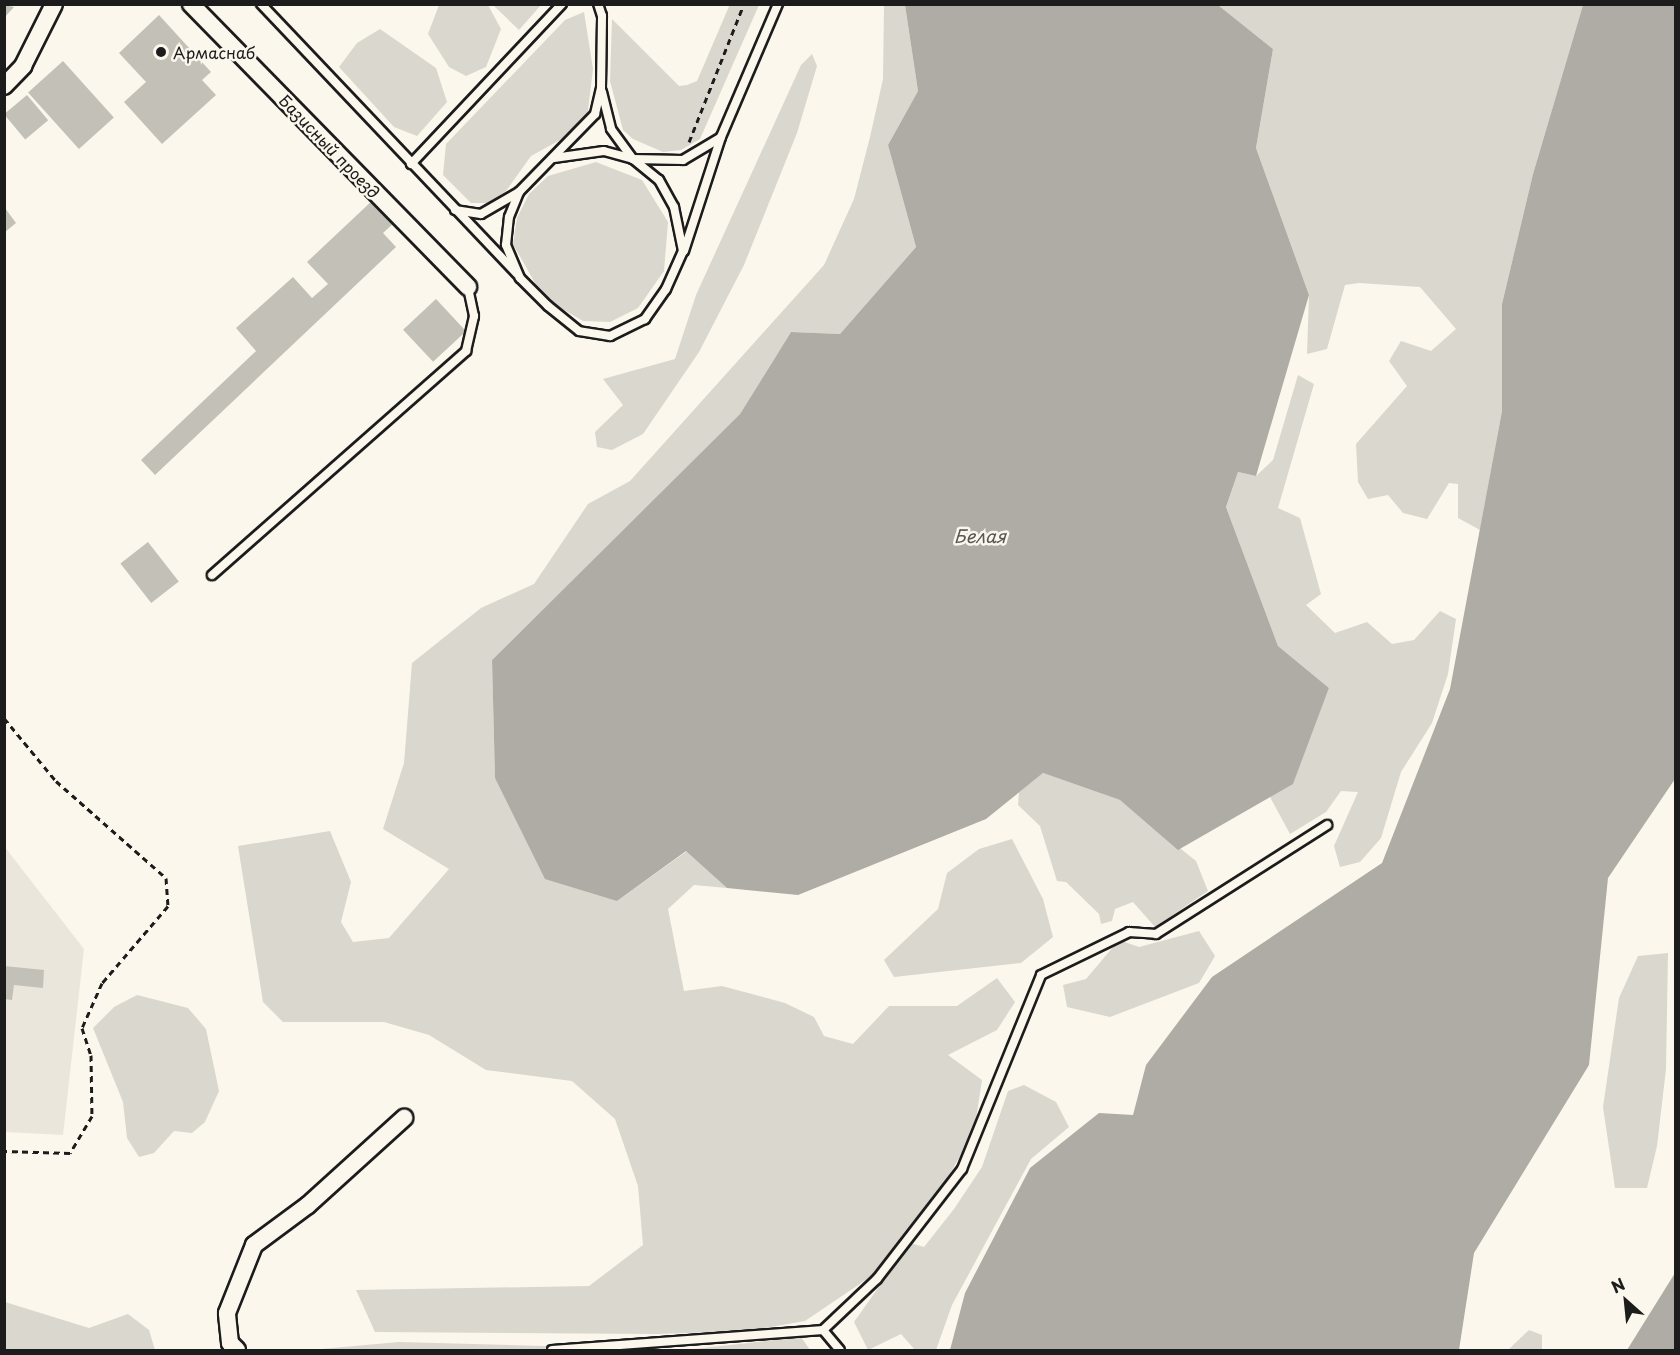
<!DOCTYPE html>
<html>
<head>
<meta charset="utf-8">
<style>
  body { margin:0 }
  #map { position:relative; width:1680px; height:1355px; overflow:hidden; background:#fbf7ec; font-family:"Playpen Sans",sans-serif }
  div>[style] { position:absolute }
  .built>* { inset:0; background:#eae6dc }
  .green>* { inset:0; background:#dad7ce }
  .water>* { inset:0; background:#afaca5 }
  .building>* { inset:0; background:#c3c0b8; transform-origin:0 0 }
  .path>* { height:3px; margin-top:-1.5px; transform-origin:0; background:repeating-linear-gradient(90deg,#1c1c1c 0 6px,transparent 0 10.5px) }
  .roads { filter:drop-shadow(2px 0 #1c1c1c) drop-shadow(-2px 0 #1c1c1c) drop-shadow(0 2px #1c1c1c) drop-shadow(0 -2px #1c1c1c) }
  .lane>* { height:8px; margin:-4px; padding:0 4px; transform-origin:4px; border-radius:4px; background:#fbf7ec }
  .street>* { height:16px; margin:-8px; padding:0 8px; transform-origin:8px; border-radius:8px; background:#fbf7ec }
  .dots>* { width:16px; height:16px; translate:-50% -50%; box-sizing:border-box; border:3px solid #fbf7ec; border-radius:50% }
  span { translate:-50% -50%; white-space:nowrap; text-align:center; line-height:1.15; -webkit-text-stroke:5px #fbf7ec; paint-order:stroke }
  .poi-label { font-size:16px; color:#1c1c1c }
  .left { translate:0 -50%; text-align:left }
  .street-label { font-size:16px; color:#1c1c1c }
  .water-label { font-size:18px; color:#575653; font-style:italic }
  .frame { position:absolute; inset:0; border:6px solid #1c1c1c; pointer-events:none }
  .north { position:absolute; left:1596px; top:1271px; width:60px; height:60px; -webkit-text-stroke:4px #fbf7ec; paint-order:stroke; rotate:333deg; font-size:16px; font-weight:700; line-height:24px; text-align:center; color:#1c1c1c }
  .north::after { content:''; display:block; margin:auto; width:21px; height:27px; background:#1c1c1c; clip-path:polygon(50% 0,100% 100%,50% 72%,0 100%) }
</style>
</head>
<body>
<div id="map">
  <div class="built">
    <i style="clip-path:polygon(4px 846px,84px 949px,63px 1135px,5px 1132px)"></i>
  </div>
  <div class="green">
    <i style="clip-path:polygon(730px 4px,759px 5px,700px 139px,681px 150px,663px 152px,633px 139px,623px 130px,610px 81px,612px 19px,679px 86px,687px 85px,697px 81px)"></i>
    <i style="clip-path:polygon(439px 5px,488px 5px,501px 29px,486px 67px,466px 76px,449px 67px,428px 34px)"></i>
    <i style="clip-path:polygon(493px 5px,541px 5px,519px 30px)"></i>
    <i style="clip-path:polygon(884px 5px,905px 5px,918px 91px,888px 145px,916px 247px,840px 334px,791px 332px,740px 414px,492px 660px,495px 778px,617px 901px,687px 851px,727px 888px,694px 885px,668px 909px,684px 991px,722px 986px,785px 1003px,814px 1017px,824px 1036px,853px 1044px,889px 1006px,957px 1006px,997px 978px,1015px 1002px,997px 1030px,948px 1055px,982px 1080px,974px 1132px,940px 1191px,876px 1273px,805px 1321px,747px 1331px,657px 1334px,375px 1332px,356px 1290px,589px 1286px,643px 1245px,638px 1186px,615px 1119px,572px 1081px,486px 1070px,429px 1035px,384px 1022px,283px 1022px,263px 1002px,238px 846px,330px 831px,351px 882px,341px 922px,353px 942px,389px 938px,449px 869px,383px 829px,404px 763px,412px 663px,481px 608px,534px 584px,588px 504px,630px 481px,824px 265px,854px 199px,870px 137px,883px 79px)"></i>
    <i style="clip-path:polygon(1218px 5px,1583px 5px,1533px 174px,1502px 304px,1502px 411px,1480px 530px,1458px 518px,1458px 484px,1449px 483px,1427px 519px,1403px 513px,1388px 495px,1368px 499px,1358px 482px,1356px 444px,1407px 386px,1389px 361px,1401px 341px,1431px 351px,1456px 329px,1420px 287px,1359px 283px,1345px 285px,1327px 349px,1307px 354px,1309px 295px,1256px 148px,1273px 49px)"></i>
    <i style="clip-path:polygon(584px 12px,593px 69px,587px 118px,578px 130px,531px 156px,506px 191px,489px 203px,471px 203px,443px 175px,446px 144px,565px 20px)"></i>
    <i style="clip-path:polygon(380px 29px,436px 68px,447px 102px,417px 136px,394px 127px,339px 67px,357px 43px)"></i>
    <i style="clip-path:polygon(812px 54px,817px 66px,797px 133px,744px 265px,699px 352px,643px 434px,612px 450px,597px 447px,595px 432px,623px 405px,603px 379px,675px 359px,696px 295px,801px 65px)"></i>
    <i style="clip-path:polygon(596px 162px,642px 180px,668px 222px,664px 271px,638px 308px,610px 322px,583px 321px,559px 307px,539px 290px,513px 244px,517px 218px,529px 194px,548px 176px)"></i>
    <i style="clip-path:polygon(1298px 375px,1314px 384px,1278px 508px,1300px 518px,1321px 594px,1306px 605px,1335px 633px,1367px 622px,1392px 644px,1414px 640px,1440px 611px,1456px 619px,1448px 674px,1432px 723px,1401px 772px,1381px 838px,1360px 862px,1340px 867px,1334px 846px,1358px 792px,1341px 791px,1326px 812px,1290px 834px,1270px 797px,1293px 783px,1329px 688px,1278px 646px,1226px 507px,1238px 472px,1256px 476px,1273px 460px)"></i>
    <i style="clip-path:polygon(1043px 773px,1120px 800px,1196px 861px,1208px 891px,1155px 927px,1133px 902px,1115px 909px,1112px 921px,1101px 924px,1099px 914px,1066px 882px,1057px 881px,1040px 826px,1018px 805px,1019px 792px)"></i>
    <i style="clip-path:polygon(1012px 839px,1043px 899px,1053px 937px,1021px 963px,894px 977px,884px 960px,938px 909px,947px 873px,979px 849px)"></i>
    <i style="clip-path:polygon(1199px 931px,1215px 956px,1199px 983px,1110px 1017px,1067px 1007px,1063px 985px,1086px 979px,1119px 940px,1139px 947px)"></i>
    <i style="clip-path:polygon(1668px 953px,1666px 1069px,1657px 1146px,1647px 1188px,1615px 1188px,1603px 1107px,1619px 998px,1638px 956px)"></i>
    <i style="clip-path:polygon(137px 995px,188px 1008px,206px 1029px,219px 1091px,205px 1122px,192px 1133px,174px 1131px,154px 1153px,139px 1157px,127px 1138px,123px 1102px,93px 1028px,114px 1007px)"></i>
    <i style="clip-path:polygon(1024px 1085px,1056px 1102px,1069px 1127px,1031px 1159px,952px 1305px,936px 1350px,915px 1350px,901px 1334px,868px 1350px,854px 1322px,910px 1243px,924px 1247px,954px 1209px,982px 1167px,1008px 1091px)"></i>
    <i style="clip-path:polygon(5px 1302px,89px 1328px,128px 1314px,149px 1330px,155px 1350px,5px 1350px)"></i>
    <i style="clip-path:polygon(1529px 1330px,1542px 1335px,1542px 1350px,1508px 1350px)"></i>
    <i style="clip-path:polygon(801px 1337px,810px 1350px,310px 1350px,399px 1342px,685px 1350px)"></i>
  </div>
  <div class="water">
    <i style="clip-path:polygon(905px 5px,1218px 5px,1273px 49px,1256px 148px,1309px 295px,1256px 476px,1238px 472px,1226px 507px,1278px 646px,1329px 688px,1293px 784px,1178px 850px,1120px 800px,1043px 773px,986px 819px,798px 895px,727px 888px,686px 851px,617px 901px,545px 879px,495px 778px,492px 660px,740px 414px,791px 332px,840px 334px,916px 247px,888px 145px,918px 91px)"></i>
    <i style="clip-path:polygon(1583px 5px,1675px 5px,1675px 779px,1608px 878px,1589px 1065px,1474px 1253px,1459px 1350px,950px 1350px,965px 1293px,1030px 1168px,1099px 1113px,1133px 1115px,1146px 1065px,1212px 977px,1382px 863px,1450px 689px,1502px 411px,1502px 304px,1533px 174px)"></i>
    <i style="clip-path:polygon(1675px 1273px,1675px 1350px,1627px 1350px)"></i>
  </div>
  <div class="building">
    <i style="clip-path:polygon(4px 5px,14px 7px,4px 18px)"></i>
    <i style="clip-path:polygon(159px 15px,211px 72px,202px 80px,216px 95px,162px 144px,124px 102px,146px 82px,119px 53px)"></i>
    <i style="left:63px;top:61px;width:76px;height:47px;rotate:48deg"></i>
    <i style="left:27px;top:95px;width:33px;height:30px;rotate:50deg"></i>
    <i style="clip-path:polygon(374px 199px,396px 221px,383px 233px,396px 247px,155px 475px,141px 460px,256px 351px,236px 328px,293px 277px,312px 298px,328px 284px,307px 262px)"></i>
    <i style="clip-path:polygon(5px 208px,16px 223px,5px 232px)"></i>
    <i style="left:436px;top:299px;width:44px;height:45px;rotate:47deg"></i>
    <i style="left:148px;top:542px;width:50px;height:35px;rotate:52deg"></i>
    <i style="clip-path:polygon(4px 966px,44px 970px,43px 988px,14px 985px,12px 1000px,4px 999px)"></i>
  </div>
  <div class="path">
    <i style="left:689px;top:142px;width:149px;rotate:-68.3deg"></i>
    <i style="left:4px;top:718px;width:82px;rotate:50.5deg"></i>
    <i style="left:56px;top:781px;width:147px;rotate:41.4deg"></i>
    <i style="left:166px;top:878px;width:28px;rotate:86deg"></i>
    <i style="left:168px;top:906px;width:101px;rotate:130.6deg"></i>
    <i style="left:102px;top:983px;width:49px;rotate:114deg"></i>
    <i style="left:82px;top:1028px;width:28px;rotate:72deg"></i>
    <i style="left:91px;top:1055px;width:61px;rotate:89.1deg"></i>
    <i style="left:92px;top:1116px;width:43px;rotate:120.7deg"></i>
    <i style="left:70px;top:1153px;width:66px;rotate:-178.3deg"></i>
  </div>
  <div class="roads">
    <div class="lane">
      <i style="left:261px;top:4px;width:372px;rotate:46.5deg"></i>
      <i style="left:602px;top:92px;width:38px;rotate:76deg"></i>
      <i style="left:611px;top:129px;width:37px;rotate:54deg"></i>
      <i style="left:633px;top:159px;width:50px;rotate:1.1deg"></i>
      <i style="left:683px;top:160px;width:43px;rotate:-30.7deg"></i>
      <i style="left:554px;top:158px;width:50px;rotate:-8deg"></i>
      <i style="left:604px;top:151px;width:30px;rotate:15deg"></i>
      <i style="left:633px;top:159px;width:33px;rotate:39deg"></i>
      <i style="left:659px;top:180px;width:31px;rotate:61deg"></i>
      <i style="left:674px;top:207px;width:45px;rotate:78.4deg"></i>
      <i style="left:683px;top:251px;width:42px;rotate:114.1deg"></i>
      <i style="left:666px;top:289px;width:37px;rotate:125deg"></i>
      <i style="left:645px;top:319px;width:39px;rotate:154deg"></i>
      <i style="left:610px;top:336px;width:31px;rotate:-171deg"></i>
      <i style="left:579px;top:331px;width:40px;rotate:-141deg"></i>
      <i style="left:548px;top:306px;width:40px;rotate:-135deg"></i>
      <i style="left:520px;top:278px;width:36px;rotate:-113deg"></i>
      <i style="left:506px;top:245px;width:28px;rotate:-84deg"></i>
      <i style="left:509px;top:217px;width:27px;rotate:-68deg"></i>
      <i style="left:519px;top:192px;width:109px;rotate:-45.7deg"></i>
      <i style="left:595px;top:114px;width:26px;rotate:-77deg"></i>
      <i style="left:601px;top:89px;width:73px;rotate:-89.2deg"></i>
      <i style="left:602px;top:16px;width:13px;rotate:-108deg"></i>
      <i style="left:411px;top:164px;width:220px;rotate:-46.7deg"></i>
      <i style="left:455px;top:210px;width:26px;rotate:9deg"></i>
      <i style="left:481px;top:214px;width:44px;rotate:-30.1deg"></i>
      <i style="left:684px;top:251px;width:120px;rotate:-72deg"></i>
      <i style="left:721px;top:137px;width:145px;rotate:-66.8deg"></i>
      <i style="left:212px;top:575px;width:339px;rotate:-41.4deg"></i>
      <i style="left:466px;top:351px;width:36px;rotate:-77deg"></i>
      <i style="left:474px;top:316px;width:30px;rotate:-102deg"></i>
      <i style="left:823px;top:1330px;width:26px;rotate:50deg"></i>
      <i style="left:552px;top:1350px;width:272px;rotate:-4.2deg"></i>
      <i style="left:823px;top:1330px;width:74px;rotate:-43.4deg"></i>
      <i style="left:877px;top:1279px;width:139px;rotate:-52.3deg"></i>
      <i style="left:962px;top:1169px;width:209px;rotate:-67.8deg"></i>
      <i style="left:1041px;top:975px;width:98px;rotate:-26deg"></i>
      <i style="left:1129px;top:932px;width:27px;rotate:4deg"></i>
      <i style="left:1156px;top:934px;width:203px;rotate:-32.5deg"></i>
    </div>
    <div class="street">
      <i style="left:191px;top:4px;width:396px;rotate:45.6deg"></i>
      <i style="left:4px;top:86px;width:28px;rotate:-46deg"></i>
      <i style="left:23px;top:66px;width:69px;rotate:-63.4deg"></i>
      <i style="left:237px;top:1350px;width:10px;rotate:-135deg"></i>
      <i style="left:230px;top:1343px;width:30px;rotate:-96deg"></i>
      <i style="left:227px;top:1313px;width:73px;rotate:-68.3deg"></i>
      <i style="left:254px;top:1245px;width:67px;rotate:-36.5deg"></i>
      <i style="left:308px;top:1205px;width:130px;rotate:-42.2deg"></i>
    </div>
  </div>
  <div class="dots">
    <i style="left:161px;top:52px;background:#1c1c1c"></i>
  </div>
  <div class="poi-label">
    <span class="left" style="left:173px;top:52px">Армаснаб</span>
  </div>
  <div class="street-label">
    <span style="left:330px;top:146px;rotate:46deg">Базисный проезд</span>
  </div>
  <div class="water-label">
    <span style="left:980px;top:536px">Белая</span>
  </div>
  <div class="frame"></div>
  <div class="north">N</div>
</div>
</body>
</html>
